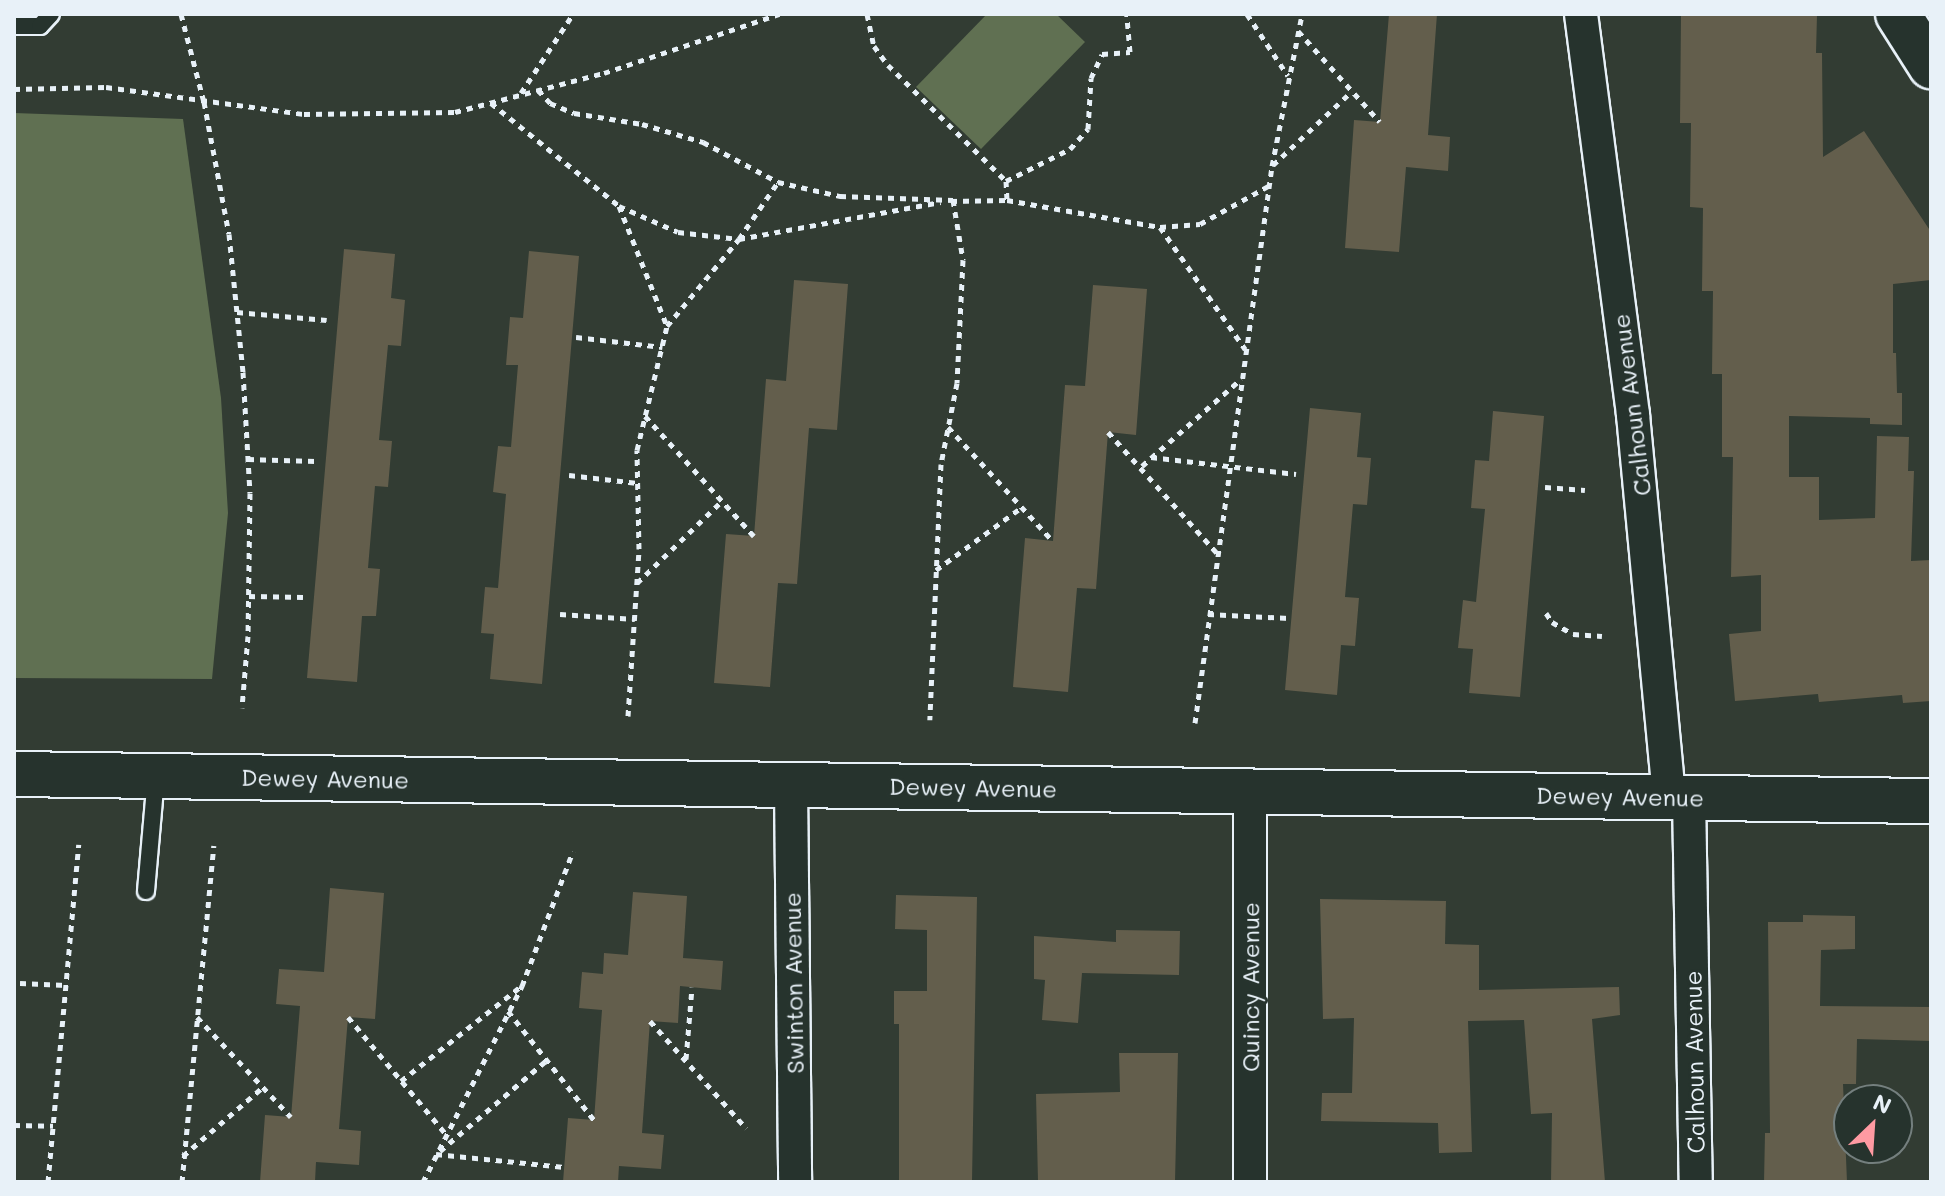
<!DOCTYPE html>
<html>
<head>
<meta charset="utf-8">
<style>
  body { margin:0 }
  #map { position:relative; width:1945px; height:1196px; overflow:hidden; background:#323c33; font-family:Mali,sans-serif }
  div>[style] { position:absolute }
  .green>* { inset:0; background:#607052 }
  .building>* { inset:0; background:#635e4c }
  .path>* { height:5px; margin-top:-2.5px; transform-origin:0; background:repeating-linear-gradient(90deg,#e8f1f8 0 6px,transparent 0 12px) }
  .roads { filter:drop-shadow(2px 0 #e8f1f8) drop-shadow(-2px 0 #e8f1f8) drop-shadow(0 2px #e8f1f8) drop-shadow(0 -2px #e8f1f8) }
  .lane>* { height:16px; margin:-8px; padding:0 8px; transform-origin:8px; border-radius:8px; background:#26332d }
  .street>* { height:32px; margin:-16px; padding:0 16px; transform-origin:16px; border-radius:16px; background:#26332d }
  .secondary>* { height:44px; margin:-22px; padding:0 22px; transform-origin:22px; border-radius:22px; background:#26332d }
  span { translate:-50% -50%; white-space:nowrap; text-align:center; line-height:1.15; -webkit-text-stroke:6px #26332d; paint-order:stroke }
  .street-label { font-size:24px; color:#e8f1f8 }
  .frame { position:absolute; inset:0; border:16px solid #e8f1f8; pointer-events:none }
  .north { position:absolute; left:1833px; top:1084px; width:80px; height:80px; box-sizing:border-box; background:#26332d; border:2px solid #747f7e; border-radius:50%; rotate:25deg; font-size:22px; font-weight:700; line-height:32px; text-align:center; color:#e8f1f8 }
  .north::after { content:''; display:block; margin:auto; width:28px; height:36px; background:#ff9aa2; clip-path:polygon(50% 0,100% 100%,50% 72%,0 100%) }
</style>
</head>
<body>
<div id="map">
  <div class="green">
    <i style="clip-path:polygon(987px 14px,1056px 14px,1085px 42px,981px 149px,916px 87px)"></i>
    <i style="clip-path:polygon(14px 113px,183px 119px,221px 398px,228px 513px,212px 679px,14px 678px)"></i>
  </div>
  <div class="building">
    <i style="clip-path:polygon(1389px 14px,1437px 14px,1428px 135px,1450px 137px,1448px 171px,1406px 167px,1399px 252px,1345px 248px,1354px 120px,1380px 122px)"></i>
    <i style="clip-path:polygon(1681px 14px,1817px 15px,1816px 53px,1822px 53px,1823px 157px,1864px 131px,1931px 232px,1931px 280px,1893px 284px,1893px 353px,1896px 353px,1897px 393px,1902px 393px,1902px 425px,1870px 424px,1870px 418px,1789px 416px,1789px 477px,1819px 477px,1819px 520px,1875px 518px,1877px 436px,1909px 437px,1908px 471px,1914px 471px,1911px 561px,1931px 560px,1931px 701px,1903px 703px,1902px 695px,1819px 702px,1818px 694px,1735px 701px,1729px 634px,1761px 631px,1761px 575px,1731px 577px,1733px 457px,1722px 457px,1722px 374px,1712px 374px,1713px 291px,1702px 291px,1703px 208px,1690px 207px,1691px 123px,1680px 123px)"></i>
    <i style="clip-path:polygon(344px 249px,395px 254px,391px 298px,405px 300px,401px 346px,388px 345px,379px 440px,392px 441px,388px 487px,375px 486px,368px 568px,380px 569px,376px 616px,362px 616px,357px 682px,307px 678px)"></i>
    <i style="clip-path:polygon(529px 251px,579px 256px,542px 684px,490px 679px,494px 634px,481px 633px,485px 587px,498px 588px,506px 494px,493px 492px,498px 446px,511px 447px,518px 365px,506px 365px,510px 317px,523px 318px)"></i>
    <i style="clip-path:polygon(794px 280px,848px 284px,837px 430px,809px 428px,797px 584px,778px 583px,770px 687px,714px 683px,726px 534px,754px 536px,766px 379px,786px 381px)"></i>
    <i style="clip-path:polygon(1093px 285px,1147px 289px,1136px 435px,1108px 432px,1096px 589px,1077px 588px,1068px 692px,1013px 687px,1025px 538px,1053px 541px,1065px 385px,1085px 386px)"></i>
    <i style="clip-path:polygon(1310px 408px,1361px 413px,1357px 457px,1371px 458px,1367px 505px,1353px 504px,1345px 597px,1359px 598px,1355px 646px,1341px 645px,1337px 695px,1285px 690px)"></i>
    <i style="clip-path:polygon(1493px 411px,1544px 416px,1520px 697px,1469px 693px,1473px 649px,1458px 648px,1463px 600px,1476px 602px,1485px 509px,1471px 508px,1475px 460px,1489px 461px)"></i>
    <i style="clip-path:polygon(330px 888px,384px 893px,375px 1019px,348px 1017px,339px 1129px,361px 1131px,359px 1165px,316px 1162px,315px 1182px,260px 1182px,265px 1115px,291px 1117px,300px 1006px,276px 1004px,279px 969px,324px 972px)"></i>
    <i style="clip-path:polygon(633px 892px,687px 896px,683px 958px,723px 961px,721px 990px,680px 986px,678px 1023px,650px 1021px,642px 1133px,664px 1135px,661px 1169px,619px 1166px,618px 1182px,563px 1182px,568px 1118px,594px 1120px,602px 1010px,579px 1008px,582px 972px,603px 974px,604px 953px,628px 955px)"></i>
    <i style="clip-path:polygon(896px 895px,977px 897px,972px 1182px,899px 1182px,899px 1024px,894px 1024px,894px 991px,927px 991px,927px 930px,895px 929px)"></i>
    <i style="clip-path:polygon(1320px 899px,1446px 901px,1445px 944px,1479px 945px,1479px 990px,1619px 987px,1620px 1015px,1592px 1019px,1605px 1182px,1551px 1182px,1552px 1113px,1531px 1114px,1524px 1020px,1468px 1021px,1472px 1152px,1439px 1153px,1438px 1123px,1321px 1121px,1322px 1093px,1352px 1093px,1354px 1018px,1323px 1019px)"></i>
    <i style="clip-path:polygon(1803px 915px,1855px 916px,1855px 949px,1821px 950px,1820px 1006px,1931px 1007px,1931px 1041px,1857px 1039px,1856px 1084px,1843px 1084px,1847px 1182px,1764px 1182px,1765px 1133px,1770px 1133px,1768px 922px,1803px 922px)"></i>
    <i style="clip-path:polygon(1116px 930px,1180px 931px,1179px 975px,1082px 973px,1078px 1023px,1042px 1020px,1045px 980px,1034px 979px,1034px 936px,1116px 942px)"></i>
    <i style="clip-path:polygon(1119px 1053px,1178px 1053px,1175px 1182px,1038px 1182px,1036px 1094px,1120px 1092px)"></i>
  </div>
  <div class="path">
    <i style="left:181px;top:14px;width:91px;rotate:75.4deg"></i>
    <i style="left:204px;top:102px;width:134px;rotate:79.3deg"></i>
    <i style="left:229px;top:234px;width:139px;rotate:84.2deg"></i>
    <i style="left:243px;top:372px;width:121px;rotate:86.7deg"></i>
    <i style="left:250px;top:493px;width:143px;rotate:90.8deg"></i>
    <i style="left:248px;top:636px;width:72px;rotate:94.8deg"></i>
    <i style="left:867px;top:14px;width:33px;rotate:78deg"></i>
    <i style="left:874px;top:46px;width:24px;rotate:54deg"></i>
    <i style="left:888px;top:65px;width:165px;rotate:44.5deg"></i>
    <i style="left:1006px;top:181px;width:72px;rotate:-26.6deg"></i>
    <i style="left:1070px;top:149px;width:27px;rotate:-48deg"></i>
    <i style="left:1088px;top:129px;width:51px;rotate:-86.6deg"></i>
    <i style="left:1091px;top:78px;width:26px;rotate:-65deg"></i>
    <i style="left:1102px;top:54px;width:28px;rotate:-4deg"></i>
    <i style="left:1130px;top:52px;width:38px;rotate:-95deg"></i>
    <i style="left:1247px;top:14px;width:74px;rotate:56.5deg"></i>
    <i style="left:1298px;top:31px;width:122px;rotate:48deg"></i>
    <i style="left:14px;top:89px;width:92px;rotate:-1.2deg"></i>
    <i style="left:106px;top:87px;width:200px;rotate:7.8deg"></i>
    <i style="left:304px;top:114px;width:151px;rotate:-0.8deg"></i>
    <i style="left:455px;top:112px;width:154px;rotate:-14.7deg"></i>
    <i style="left:604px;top:73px;width:185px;rotate:-18.6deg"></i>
    <i style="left:538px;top:90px;width:18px;rotate:47deg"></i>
    <i style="left:550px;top:103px;width:26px;rotate:23deg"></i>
    <i style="left:574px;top:113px;width:69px;rotate:9.2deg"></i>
    <i style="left:642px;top:124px;width:64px;rotate:16.4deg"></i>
    <i style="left:703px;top:142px;width:85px;rotate:28.1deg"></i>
    <i style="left:778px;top:182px;width:64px;rotate:12.7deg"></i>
    <i style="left:840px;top:196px;width:113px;rotate:2deg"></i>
    <i style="left:953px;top:200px;width:61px;rotate:80.5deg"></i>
    <i style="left:963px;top:260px;width:123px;rotate:92.8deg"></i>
    <i style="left:957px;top:383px;width:83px;rotate:101.2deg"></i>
    <i style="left:941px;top:464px;width:256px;rotate:92.5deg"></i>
    <i style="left:521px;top:93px;width:95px;rotate:-56.6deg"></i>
    <i style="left:491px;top:103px;width:164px;rotate:38.8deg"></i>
    <i style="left:619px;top:206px;width:64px;rotate:23.8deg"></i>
    <i style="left:678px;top:232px;width:61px;rotate:6.5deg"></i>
    <i style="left:739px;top:239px;width:205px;rotate:-10.4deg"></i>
    <i style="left:1273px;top:165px;width:108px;rotate:-43.1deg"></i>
    <i style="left:1006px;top:181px;width:19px;rotate:87deg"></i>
    <i style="left:951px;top:201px;width:56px;rotate:-1deg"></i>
    <i style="left:1007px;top:200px;width:155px;rotate:10deg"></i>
    <i style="left:1160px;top:227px;width:40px;rotate:-4.3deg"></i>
    <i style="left:1200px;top:224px;width:80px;rotate:-29.1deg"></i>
    <i style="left:619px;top:206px;width:129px;rotate:68.2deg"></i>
    <i style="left:1160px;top:227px;width:149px;rotate:55.1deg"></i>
    <i style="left:237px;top:312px;width:90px;rotate:5.1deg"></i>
    <i style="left:576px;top:337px;width:87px;rotate:6.6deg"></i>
    <i style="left:645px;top:416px;width:162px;rotate:47.8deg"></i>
    <i style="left:948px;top:427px;width:155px;rotate:47.4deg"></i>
    <i style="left:1108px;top:432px;width:163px;rotate:48deg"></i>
    <i style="left:1151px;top:457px;width:146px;rotate:6.7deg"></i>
    <i style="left:248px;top:459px;width:68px;rotate:1.7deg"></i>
    <i style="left:1142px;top:466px;width:132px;rotate:-41.3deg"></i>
    <i style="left:569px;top:475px;width:69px;rotate:6.6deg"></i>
    <i style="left:1545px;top:487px;width:40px;rotate:4.3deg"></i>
    <i style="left:936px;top:570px;width:107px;rotate:-36.2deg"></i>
    <i style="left:637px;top:583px;width:118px;rotate:-44deg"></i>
    <i style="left:249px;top:596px;width:54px;rotate:1.1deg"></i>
    <i style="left:1546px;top:613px;width:11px;rotate:56deg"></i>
    <i style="left:1552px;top:622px;width:24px;rotate:30deg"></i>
    <i style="left:1573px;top:634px;width:29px;rotate:4deg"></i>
    <i style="left:560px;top:614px;width:75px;rotate:3.8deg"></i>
    <i style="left:1208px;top:614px;width:81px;rotate:2.8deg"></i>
    <i style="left:628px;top:716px;width:167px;rotate:-86.2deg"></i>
    <i style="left:639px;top:549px;width:99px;rotate:-91.2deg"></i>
    <i style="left:637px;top:450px;width:128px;rotate:-76.4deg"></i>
    <i style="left:667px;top:326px;width:113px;rotate:-50.4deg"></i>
    <i style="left:739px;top:239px;width:69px;rotate:-55.6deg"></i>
    <i style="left:1195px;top:723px;width:562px;rotate:-82.13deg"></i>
    <i style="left:1272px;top:166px;width:155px;rotate:-78.8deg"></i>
    <i style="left:20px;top:983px;width:46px;rotate:2.5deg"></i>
    <i style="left:508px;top:1011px;width:139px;rotate:51.7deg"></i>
    <i style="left:197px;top:1017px;width:137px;rotate:46.8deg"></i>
    <i style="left:348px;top:1017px;width:153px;rotate:50.1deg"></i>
    <i style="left:650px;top:1021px;width:144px;rotate:48.1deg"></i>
    <i style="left:686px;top:1059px;width:72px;rotate:-85.2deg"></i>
    <i style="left:401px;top:1081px;width:152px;rotate:-38.3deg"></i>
    <i style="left:14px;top:1125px;width:39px;rotate:1deg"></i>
    <i style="left:440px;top:1151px;width:140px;rotate:-40.4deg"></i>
    <i style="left:436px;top:1154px;width:129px;rotate:5.8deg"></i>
    <i style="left:183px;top:1156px;width:106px;rotate:-40.8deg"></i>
    <i style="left:48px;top:1182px;width:339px;rotate:-84.8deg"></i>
    <i style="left:182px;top:1182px;width:338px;rotate:-84.6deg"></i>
    <i style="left:423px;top:1182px;width:220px;rotate:-63.2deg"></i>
    <i style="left:522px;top:986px;width:144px;rotate:-69.3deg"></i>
  </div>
  <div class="roads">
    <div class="lane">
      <i style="left:14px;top:26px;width:26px"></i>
      <i style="left:40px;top:26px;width:16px;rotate:-47deg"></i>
      <i style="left:146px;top:891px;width:114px;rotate:-85deg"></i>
    </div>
    <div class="street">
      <i style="left:1581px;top:14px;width:404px;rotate:82.6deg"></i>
      <i style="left:1633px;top:415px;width:384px;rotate:84.6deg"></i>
      <i style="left:791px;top:785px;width:397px;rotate:89.4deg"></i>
      <i style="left:1689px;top:797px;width:385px;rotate:89deg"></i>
      <i style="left:1250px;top:1182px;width:391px;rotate:-90deg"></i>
    </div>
    <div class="secondary">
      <i style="left:1898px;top:14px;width:62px;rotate:57.6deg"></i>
      <i style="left:14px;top:774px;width:1917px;rotate:0.81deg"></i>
    </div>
  </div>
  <div class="street-label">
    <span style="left:1631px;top:405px;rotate:-97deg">Calhoun Avenue</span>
    <span style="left:325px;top:778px;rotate:1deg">Dewey Avenue</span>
    <span style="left:973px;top:787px;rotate:1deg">Dewey Avenue</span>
    <span style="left:1620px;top:796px;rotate:1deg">Dewey Avenue</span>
    <span style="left:793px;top:983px;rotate:-91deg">Swinton Avenue</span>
    <span style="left:1250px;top:987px;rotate:-90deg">Quincy Avenue</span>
    <span style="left:1694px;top:1062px;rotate:-91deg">Calhoun Avenue</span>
  </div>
  <div class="frame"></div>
  <div class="north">N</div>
</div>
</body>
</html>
